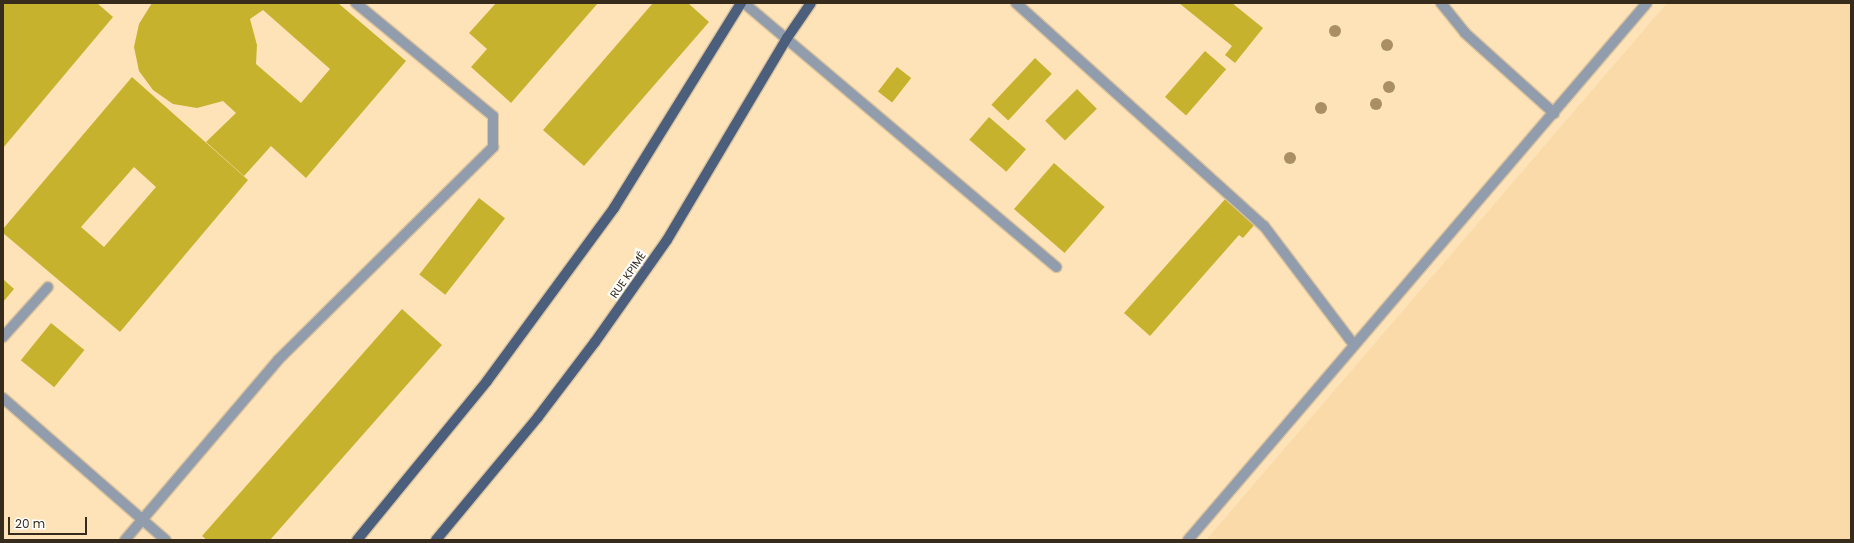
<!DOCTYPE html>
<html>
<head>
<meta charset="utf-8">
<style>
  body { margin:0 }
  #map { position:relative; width:1854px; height:543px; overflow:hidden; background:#fee3b8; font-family:Poppins,sans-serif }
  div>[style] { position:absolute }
  .built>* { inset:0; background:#f9daa8 }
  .building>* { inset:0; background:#c7b22d; transform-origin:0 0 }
  .roads { filter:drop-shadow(1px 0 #dac29c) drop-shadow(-1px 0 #dac29c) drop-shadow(0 1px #dac29c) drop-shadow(0 -1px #dac29c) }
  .minor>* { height:10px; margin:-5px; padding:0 5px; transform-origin:5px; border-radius:5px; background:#919cad }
  .major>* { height:10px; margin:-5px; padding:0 5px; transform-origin:5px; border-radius:5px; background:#4b5e7c }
  .trees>* { width:12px; height:12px; margin:-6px; border-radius:50%; background:#a98f63 }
  span { translate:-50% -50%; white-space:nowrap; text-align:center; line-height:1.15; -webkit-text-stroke:4px #fff; paint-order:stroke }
  .street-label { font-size:11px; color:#372c1c }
  .frame { position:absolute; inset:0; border:4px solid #372c1c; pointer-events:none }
  .scale { position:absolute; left:8px; top:517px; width:79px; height:18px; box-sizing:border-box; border:2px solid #372c1c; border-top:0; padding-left:5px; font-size:12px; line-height:14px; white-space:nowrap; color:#372c1c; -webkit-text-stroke:3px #fff; paint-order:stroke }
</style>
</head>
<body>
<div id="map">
  <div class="built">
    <i style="clip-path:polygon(1667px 3px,1851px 3px,1851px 540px,1206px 540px)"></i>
  </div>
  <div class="building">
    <i style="clip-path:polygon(3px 3px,97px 3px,113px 17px,3px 148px)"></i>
    <i style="clip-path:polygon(evenodd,152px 3px,338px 3px,406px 61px,306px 178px,271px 146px,244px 176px,206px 142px,236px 113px,223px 101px,197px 108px,173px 104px,153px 90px,139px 71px,134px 47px,139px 24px,152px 3px,263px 10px,330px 69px,301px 103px,256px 64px,257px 45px,250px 19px,263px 10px)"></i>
    <i style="clip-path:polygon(496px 3px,598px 3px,511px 103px,471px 67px,487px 49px,469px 33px)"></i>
    <i style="clip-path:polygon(653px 3px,688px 3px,709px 22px,584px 166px,543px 130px)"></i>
    <i style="clip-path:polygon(1179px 3px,1232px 3px,1263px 28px,1235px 63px,1225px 55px,1232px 46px)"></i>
    <i style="left:1205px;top:51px;width:28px;height:61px;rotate:41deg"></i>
    <i style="left:1035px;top:58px;width:23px;height:64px;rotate:43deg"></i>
    <i style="left:897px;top:67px;width:18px;height:31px;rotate:38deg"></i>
    <i style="clip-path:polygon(evenodd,132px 77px,248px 180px,120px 332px,3px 233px,3px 229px,132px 77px,134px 167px,156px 187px,104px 247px,81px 227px,134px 167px)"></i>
    <i style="left:1077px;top:89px;width:28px;height:45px;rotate:45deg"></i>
    <i style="left:989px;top:117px;width:49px;height:30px;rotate:41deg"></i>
    <i style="left:1054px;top:163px;width:67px;height:61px;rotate:41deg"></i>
    <i style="clip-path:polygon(1227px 197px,1256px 223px,1243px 238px,1239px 235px,1150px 336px,1124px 313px)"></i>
    <i style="left:479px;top:198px;width:33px;height:97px;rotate:38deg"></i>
    <i style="clip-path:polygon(3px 279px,14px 289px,3px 302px)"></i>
    <i style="clip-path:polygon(402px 309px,442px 345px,270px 540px,207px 540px,202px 536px)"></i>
    <i style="left:51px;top:323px;width:43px;height:48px;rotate:39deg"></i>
  </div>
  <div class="roads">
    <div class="minor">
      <i style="left:744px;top:3px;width:409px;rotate:40.2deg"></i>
      <i style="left:1016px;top:3px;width:334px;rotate:42deg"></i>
      <i style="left:1264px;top:226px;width:149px;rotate:52.9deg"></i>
      <i style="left:1441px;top:3px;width:38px;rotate:51deg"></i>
      <i style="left:1465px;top:33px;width:120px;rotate:42deg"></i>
      <i style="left:3px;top:337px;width:67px;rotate:-48deg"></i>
      <i style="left:3px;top:398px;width:216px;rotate:41.1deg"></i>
      <i style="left:125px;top:540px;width:236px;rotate:-49.6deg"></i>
      <i style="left:278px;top:360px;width:303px;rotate:-44.7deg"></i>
      <i style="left:493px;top:147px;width:31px;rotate:-90deg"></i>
      <i style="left:493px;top:116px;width:178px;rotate:-140.5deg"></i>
      <i style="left:1188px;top:540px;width:706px;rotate:-49.48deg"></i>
    </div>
    <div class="major">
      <i style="left:357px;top:540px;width:205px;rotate:-50.7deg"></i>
      <i style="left:487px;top:381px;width:215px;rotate:-53.7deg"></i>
      <i style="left:614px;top:208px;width:241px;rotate:-58.2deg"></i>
      <i style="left:436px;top:540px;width:160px;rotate:-50.3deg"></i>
      <i style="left:538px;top:417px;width:94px;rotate:-52.8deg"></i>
      <i style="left:595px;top:342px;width:125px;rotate:-54.8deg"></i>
      <i style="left:667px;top:240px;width:235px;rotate:-59.3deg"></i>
      <i style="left:787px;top:38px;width:42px;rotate:-55.6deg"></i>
    </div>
  </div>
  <div class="trees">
    <i style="left:1335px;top:31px"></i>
    <i style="left:1387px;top:45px"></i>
    <i style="left:1389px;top:87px"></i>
    <i style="left:1376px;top:104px"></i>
    <i style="left:1321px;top:108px"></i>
    <i style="left:1290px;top:158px"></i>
  </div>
  <div class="street-label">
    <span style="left:628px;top:275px;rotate:-55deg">RUE KPIMÉ</span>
  </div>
  <div class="frame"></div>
  <div class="scale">20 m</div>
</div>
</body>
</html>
